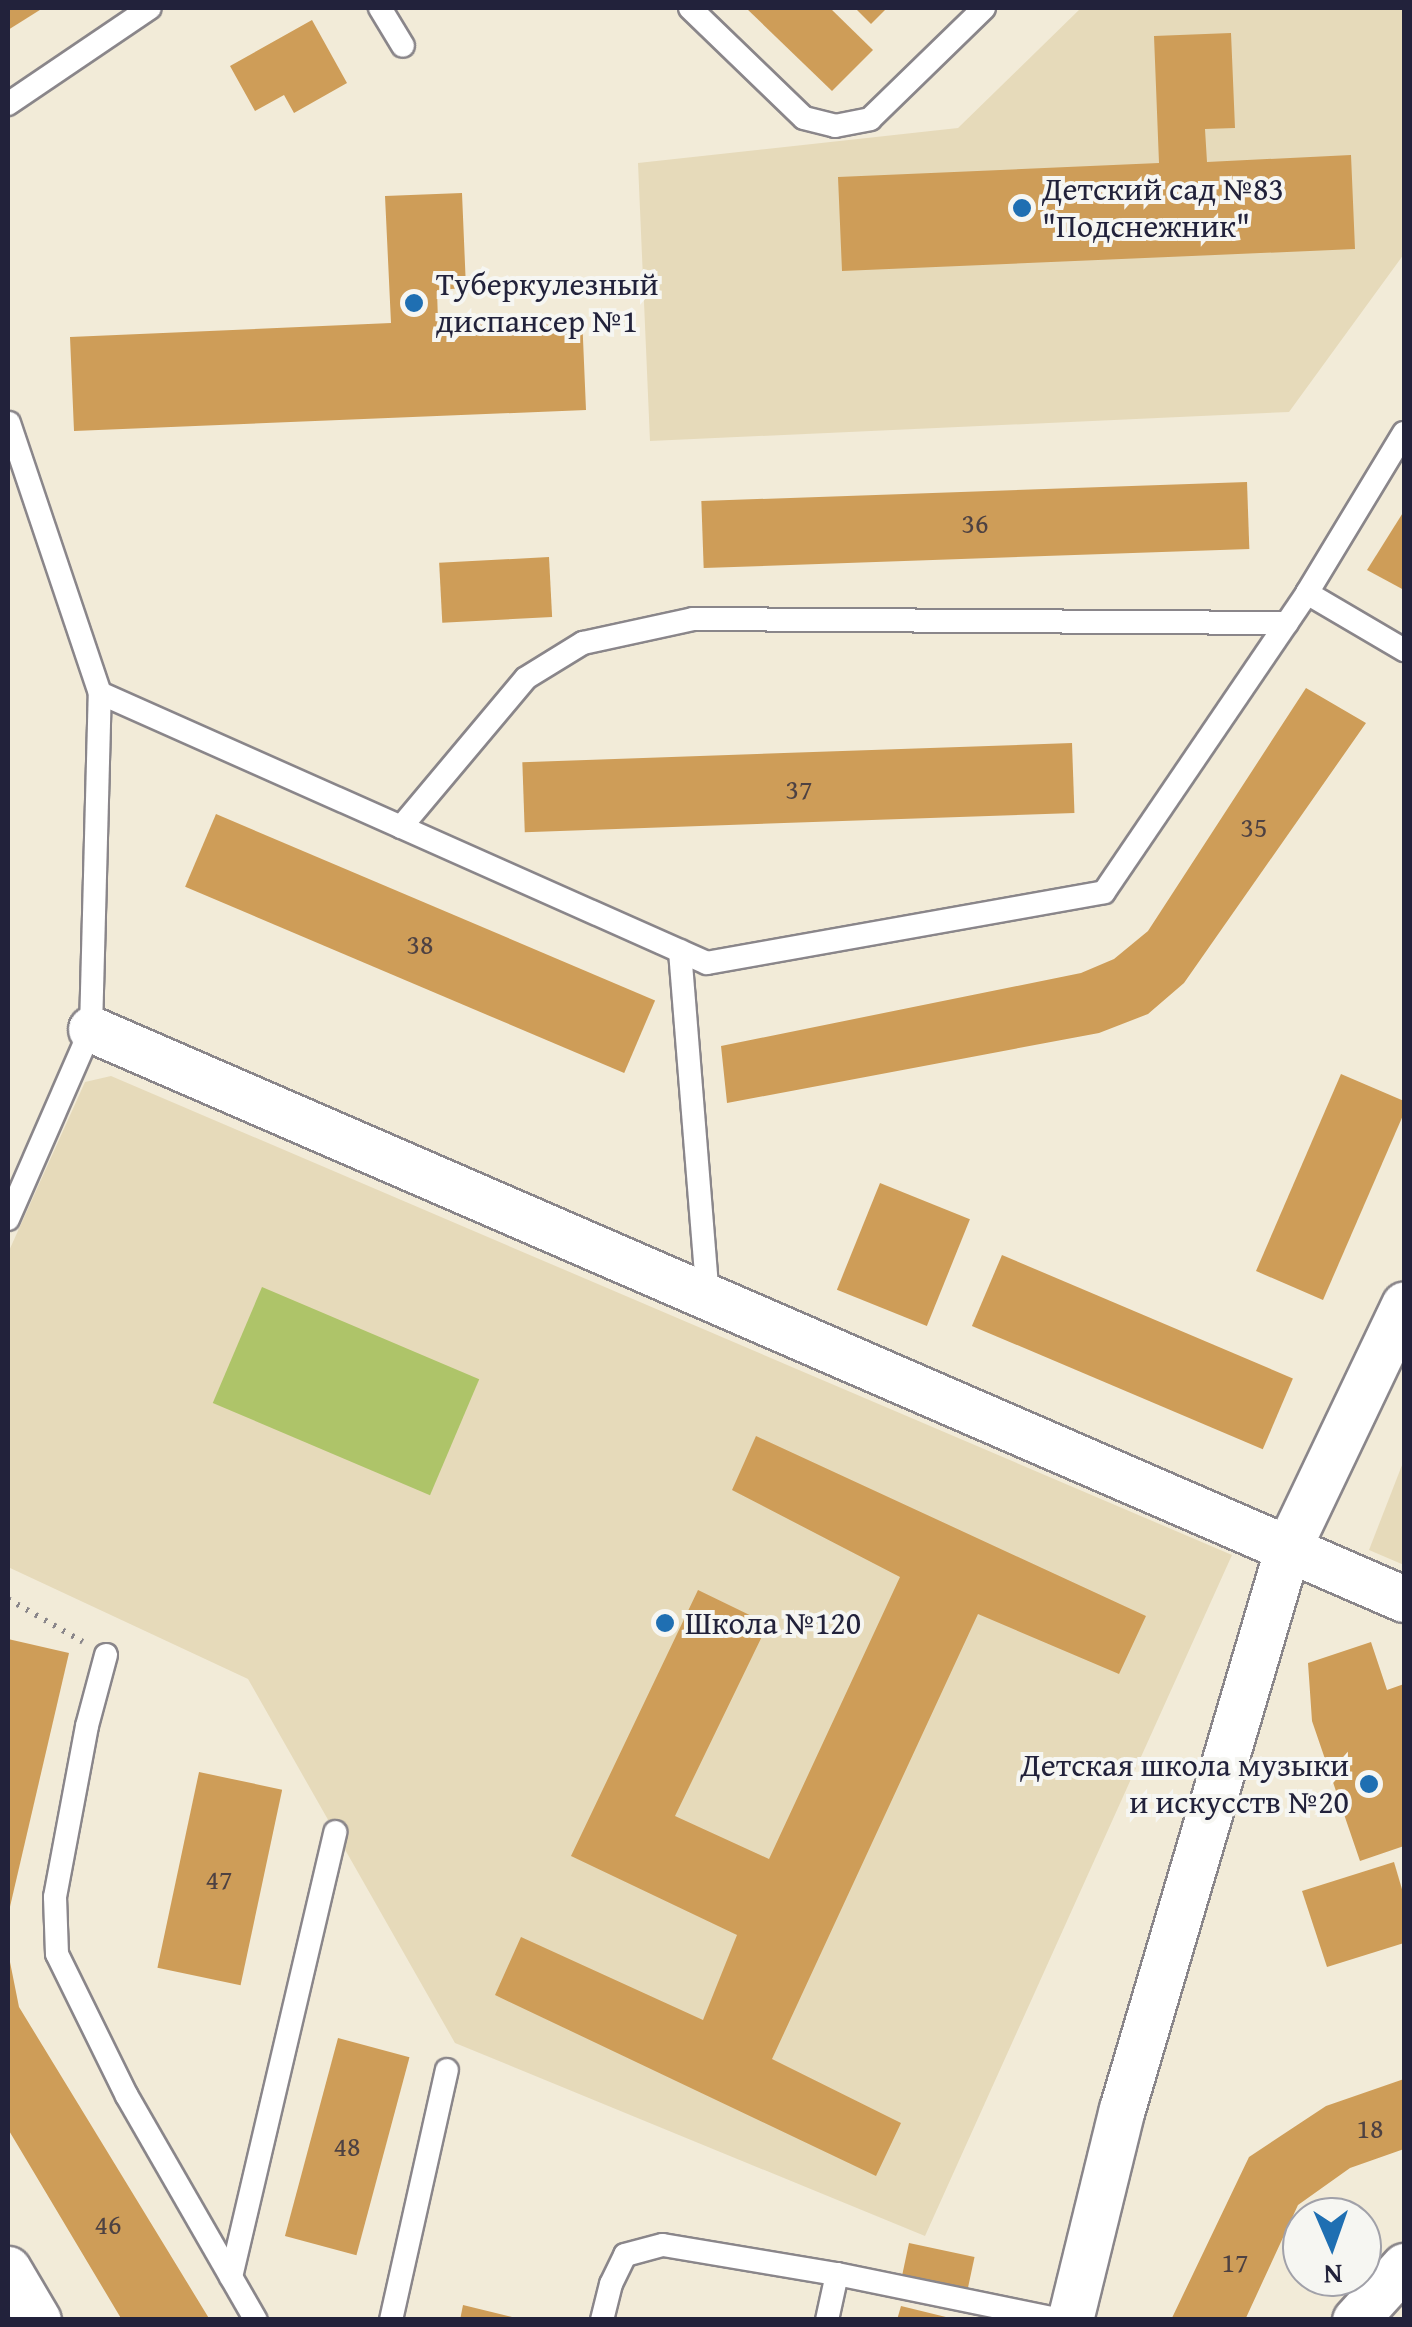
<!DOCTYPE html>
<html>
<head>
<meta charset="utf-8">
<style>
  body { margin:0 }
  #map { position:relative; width:1412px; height:2327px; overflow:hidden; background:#f2ebd8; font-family:"Gentium Book Plus",serif }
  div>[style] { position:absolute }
  .built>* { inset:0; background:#e6daba }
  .green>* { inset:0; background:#aec469; transform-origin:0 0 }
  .building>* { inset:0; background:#ce9d58; transform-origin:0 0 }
  .path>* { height:6px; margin-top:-3px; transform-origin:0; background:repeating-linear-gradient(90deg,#8a868a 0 2.5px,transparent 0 10.5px) }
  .roads { filter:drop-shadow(2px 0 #8a868a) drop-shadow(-2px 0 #8a868a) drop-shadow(0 2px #8a868a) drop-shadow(0 -2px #8a868a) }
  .lane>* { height:22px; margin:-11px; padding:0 11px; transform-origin:11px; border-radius:11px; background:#fff }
  .street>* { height:45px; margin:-22.5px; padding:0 22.5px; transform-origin:22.5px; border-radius:22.5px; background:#fff }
  .dots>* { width:28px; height:28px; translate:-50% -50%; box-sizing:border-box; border:5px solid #f6f6f2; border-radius:50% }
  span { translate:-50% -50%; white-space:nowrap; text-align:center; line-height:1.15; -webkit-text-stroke:8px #f6f6f2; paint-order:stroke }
  .number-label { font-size:28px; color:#4d4142 }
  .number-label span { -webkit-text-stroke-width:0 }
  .poi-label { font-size:32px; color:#22223b }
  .left { translate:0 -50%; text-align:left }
  .right { translate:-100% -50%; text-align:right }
  .frame { position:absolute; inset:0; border:10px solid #22223b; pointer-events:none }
  .north { position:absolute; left:1282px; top:2197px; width:100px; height:100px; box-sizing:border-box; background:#f6f6f2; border:2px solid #a1a1a9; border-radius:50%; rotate:178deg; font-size:28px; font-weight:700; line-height:40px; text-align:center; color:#22223b }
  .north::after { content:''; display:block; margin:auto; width:35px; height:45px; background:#1f6fb2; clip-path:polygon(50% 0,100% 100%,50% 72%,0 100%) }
</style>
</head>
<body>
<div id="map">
  <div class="built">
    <i style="clip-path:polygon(1081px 8px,1404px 8px,1404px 254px,1289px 412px,650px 441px,638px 163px,958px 128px)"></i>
    <i style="clip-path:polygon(111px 1076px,1232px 1555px,925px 2236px,455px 2043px,248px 1679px,8px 1567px,8px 1253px,85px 1082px)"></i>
    <i style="clip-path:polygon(1404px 1460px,1404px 1565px,1369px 1550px)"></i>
  </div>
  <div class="green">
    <i style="left:262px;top:1287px;width:236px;height:126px;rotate:23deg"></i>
  </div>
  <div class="building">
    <i style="clip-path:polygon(8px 8px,43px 8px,8px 30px)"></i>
    <i style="clip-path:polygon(746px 8px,830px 8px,873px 50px,832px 91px)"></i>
    <i style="clip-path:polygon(855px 8px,887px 8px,871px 24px)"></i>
    <i style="clip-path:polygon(312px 20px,347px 83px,294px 113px,284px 95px,255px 111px,230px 66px)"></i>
    <i style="clip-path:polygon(1231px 33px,1235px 128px,1205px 129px,1207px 162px,1351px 155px,1355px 249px,842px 271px,838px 177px,1159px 163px,1154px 36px)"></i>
    <i style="clip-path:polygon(462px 193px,466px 288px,437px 290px,438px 322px,582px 315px,586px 410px,74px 431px,70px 337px,391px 323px,385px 196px)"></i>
    <i style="left:1247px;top:482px;width:67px;height:546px;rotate:88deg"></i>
    <i style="clip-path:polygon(1404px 511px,1404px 590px,1367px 570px)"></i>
    <i style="left:549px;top:557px;width:60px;height:110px;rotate:87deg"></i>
    <i style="clip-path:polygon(1306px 688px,1366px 723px,1184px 983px,1148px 1014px,1099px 1033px,727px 1103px,721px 1046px,1081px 973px,1114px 959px,1148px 931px)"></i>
    <i style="left:1072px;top:743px;width:70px;height:550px;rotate:88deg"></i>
    <i style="left:216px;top:814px;width:477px;height:79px;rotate:23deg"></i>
    <i style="clip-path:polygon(1341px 1074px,1404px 1101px,1404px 1113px,1323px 1300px,1256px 1271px)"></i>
    <i style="left:880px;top:1183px;width:97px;height:115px;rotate:22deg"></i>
    <i style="left:1002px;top:1255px;width:316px;height:77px;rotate:23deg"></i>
    <i style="clip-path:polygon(756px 1436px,1146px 1616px,1119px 1674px,978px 1614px,772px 2059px,901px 2123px,876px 2176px,495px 1995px,521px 1937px,703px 2020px,737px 1935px,571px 1856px,698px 1590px,768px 1624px,675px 1816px,769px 1859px,900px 1577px,732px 1490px)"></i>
    <i style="clip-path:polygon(8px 1639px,69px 1653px,9px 1911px,8px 1911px)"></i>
    <i style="clip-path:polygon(1371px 1642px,1387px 1690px,1404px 1684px,1404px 1846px,1360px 1861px,1312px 1721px,1308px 1663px)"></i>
    <i style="left:199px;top:1772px;width:85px;height:200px;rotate:12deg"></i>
    <i style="clip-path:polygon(1394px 1862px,1404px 1896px,1404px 1943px,1327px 1967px,1302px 1891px)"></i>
    <i style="clip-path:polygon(8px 1952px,19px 2007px,210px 2320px,122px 2320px,8px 2129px)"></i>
    <i style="left:338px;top:2038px;width:74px;height:205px;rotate:15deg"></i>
    <i style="clip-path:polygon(1404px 2079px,1404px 2149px,1350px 2168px,1298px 2205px,1245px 2320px,1171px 2320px,1249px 2157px,1326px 2106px)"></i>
    <i style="left:909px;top:2243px;width:67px;height:39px;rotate:12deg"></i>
    <i style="clip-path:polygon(463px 2305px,516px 2318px,516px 2320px,460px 2320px)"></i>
    <i style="clip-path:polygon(901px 2306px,950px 2318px,950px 2320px,897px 2320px)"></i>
  </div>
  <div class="path">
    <i style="left:8px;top:1599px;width:86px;rotate:29.8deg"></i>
  </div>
  <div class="roads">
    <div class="lane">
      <i style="left:380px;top:8px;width:44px;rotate:58.8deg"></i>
      <i style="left:690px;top:8px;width:158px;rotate:44deg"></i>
      <i style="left:804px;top:118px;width:32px;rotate:14deg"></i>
      <i style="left:835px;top:126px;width:36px;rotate:-11deg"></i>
      <i style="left:870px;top:119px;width:159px;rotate:-44.2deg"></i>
      <i style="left:8px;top:104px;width:171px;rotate:-34.1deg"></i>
      <i style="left:9px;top:423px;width:285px;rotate:71.4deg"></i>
      <i style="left:100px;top:693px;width:664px;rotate:23.98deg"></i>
      <i style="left:707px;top:963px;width:403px;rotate:-10.1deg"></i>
      <i style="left:1104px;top:892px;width:361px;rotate:-55.8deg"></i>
      <i style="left:1307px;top:593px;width:187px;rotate:-58.8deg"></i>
      <i style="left:1307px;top:593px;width:113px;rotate:30.4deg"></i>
      <i style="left:401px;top:827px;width:194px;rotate:-50deg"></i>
      <i style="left:526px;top:678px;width:67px;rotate:-31.6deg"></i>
      <i style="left:583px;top:643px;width:113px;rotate:-12.3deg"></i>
      <i style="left:693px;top:619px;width:594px;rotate:0.39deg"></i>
      <i style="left:680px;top:951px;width:348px;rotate:85.4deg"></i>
      <i style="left:8px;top:1219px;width:207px;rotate:-66.4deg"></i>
      <i style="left:91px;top:1029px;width:336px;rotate:-88.5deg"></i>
      <i style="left:106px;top:1655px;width:73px;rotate:105deg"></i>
      <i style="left:87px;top:1726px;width:174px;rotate:100.6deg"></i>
      <i style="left:55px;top:1897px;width:57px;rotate:88deg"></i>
      <i style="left:57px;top:1954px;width:158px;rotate:63.8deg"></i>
      <i style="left:127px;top:2096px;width:258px;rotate:60.1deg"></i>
      <i style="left:231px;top:2277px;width:457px;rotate:-76.8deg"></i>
      <i style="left:391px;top:2320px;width:256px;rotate:-77.4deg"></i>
      <i style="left:602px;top:2320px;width:37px;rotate:-76deg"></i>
      <i style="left:611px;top:2284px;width:32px;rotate:-64deg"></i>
      <i style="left:625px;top:2255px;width:39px;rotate:-15deg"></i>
      <i style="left:663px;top:2245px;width:176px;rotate:9.5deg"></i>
      <i style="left:827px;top:2320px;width:47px;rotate:-77.7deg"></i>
      <i style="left:837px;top:2274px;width:229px;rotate:11.6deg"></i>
    </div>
    <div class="street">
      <i style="left:91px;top:1029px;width:1431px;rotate:23.47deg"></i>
      <i style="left:8px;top:2269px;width:59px;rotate:59.5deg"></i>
      <i style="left:1070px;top:2320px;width:217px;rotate:-76.2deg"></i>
      <i style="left:1122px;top:2109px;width:583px;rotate:-73.55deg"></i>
      <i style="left:1287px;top:1550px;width:272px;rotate:-64.5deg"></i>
      <i style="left:1355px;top:2320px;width:73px;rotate:-47.8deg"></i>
    </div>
  </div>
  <div class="dots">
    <i style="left:1022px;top:208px;background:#1f6fb2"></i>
    <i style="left:414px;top:303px;background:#1f6fb2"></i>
    <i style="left:665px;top:1623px;background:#1f6fb2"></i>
    <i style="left:1369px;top:1784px;background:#1f6fb2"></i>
  </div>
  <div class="number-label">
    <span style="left:975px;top:523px">36</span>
    <span style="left:799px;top:789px">37</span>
    <span style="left:1254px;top:827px">35</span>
    <span style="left:420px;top:944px">38</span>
    <span style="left:219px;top:1879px">47</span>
    <span style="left:1370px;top:2128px">18</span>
    <span style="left:347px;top:2146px">48</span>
    <span style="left:108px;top:2224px">46</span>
    <span style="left:1235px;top:2262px">17</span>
  </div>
  <div class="poi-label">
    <span class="left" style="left:1042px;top:208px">Детский сад №83<br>"Подснежник"</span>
    <span class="left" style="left:436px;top:303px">Туберкулезный<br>диспансер №1</span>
    <span class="left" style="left:685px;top:1623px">Школа №120</span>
    <span class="right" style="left:1349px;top:1784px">Детская школа музыки<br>и искусств №20</span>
  </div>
  <div class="frame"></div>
  <div class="north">N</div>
</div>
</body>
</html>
